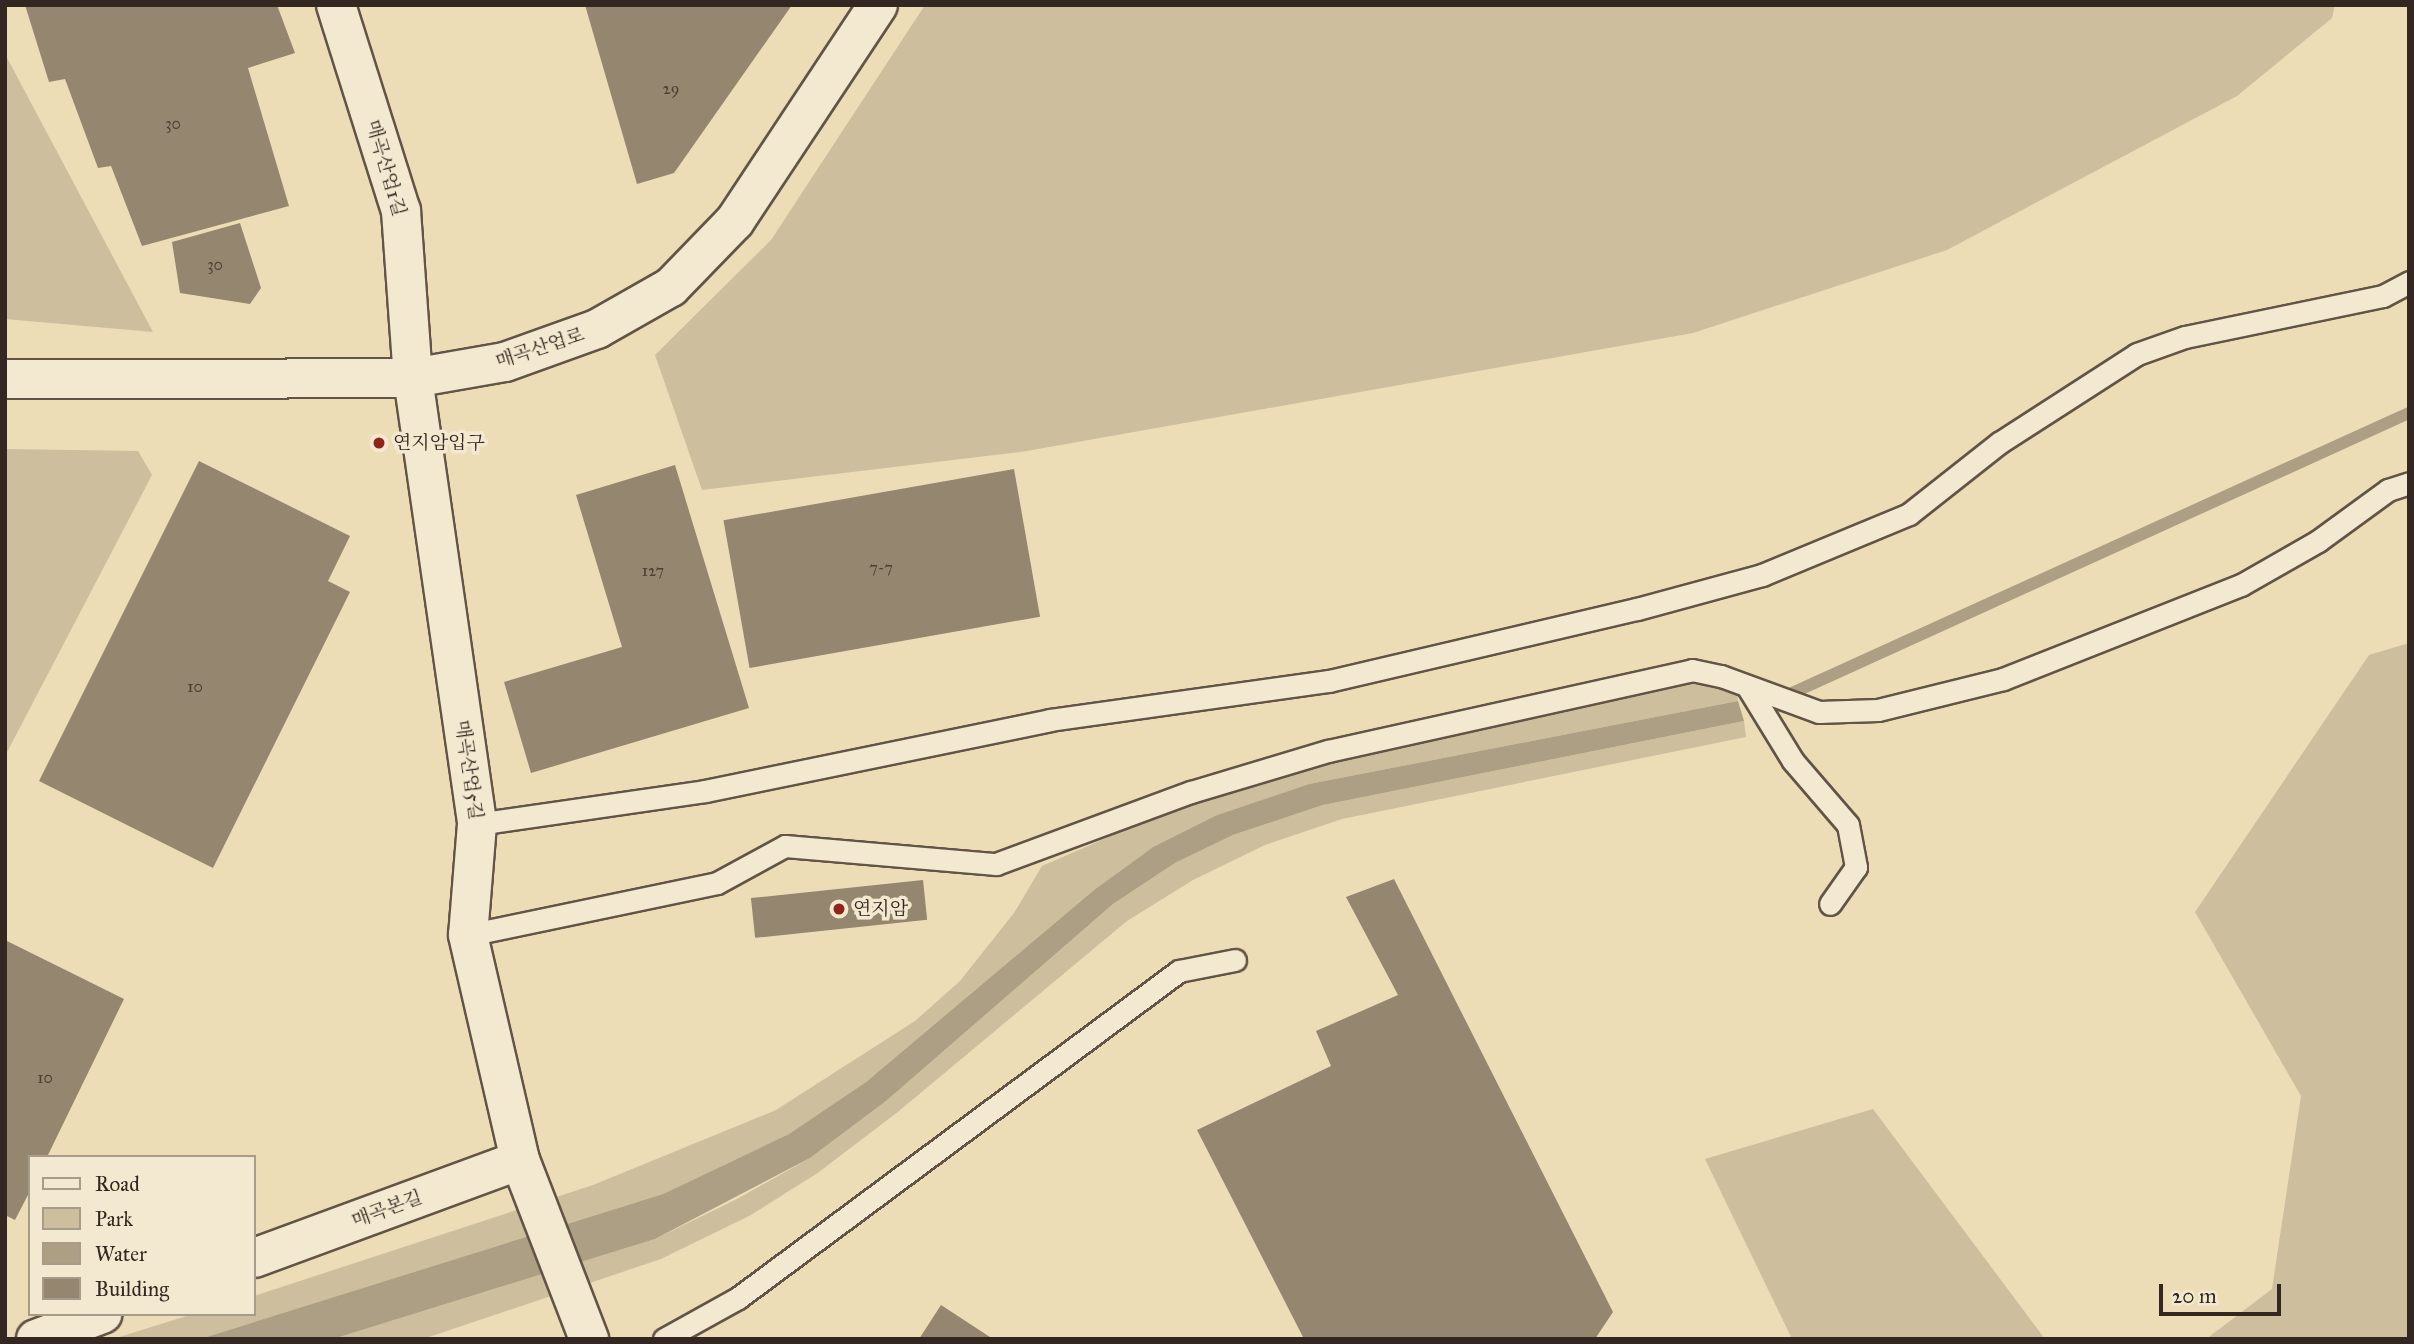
<!DOCTYPE html>
<html>
<head>
<meta charset="utf-8">
<style>
  body { margin:0 }
  #map { position:relative; width:2414px; height:1344px; overflow:hidden; background:#ecddb7; font-family:"IM FELL Great Primer","Noto Serif KR",serif }
  div>[style] { position:absolute }
  .green>* { inset:0; background:#cdbe9e }
  .water>* { inset:0; background:#ad9f84 }
  .stream>* { height:12px; margin:-6px; padding:0 6px; transform-origin:6px; border-radius:6px; background:#ad9f84 }
  .building>* { inset:0; background:#94866f; transform-origin:0 0 }
  .roads { filter:drop-shadow(2px 0 #625446) drop-shadow(-2px 0 #625446) drop-shadow(0 2px #625446) drop-shadow(0 -2px #625446) }
  .lane>* { height:21px; margin:-10.5px; padding:0 10.5px; transform-origin:10.5px; border-radius:10.5px; background:#f3e9d0 }
  .street>* { height:38px; margin:-19px; padding:0 19px; transform-origin:19px; border-radius:19px; background:#f3e9d0 }
  .secondary>* { height:38px; margin:-19px; padding:0 19px; transform-origin:19px; border-radius:19px; background:#f3e9d0 }
  .dots>* { width:19px; height:19px; translate:-50% -50%; box-sizing:border-box; border:4px solid #f3e9d0; border-radius:50% }
  span { translate:-50% -50%; white-space:nowrap; text-align:center; line-height:1.15; -webkit-text-stroke:7px #f3e9d0; paint-order:stroke }
  .number-label { font-size:16px; color:#4c3f34 }
  .number-label span { -webkit-text-stroke-width:0 }
  .street-label { font-size:19px; color:#342721 }
  .poi-label { font-size:19px; color:#342721 }
  .left { translate:0 -50%; text-align:left }
  .frame { position:absolute; inset:0; border:7px solid #342721; pointer-events:none }
  .legend { position:absolute; left:28px; top:1155px; width:228px; height:161px; box-sizing:border-box; background:#f3e9d0; border:2px solid #a79b8a; margin:0; padding:9px 12px; list-style:none; font-size:21px; color:#342721 }
  .legend li { display:flex; align-items:center; gap:14px; height:35px }
  .legend b { width:35px; border:2px solid #a79b8a }
  .scale { position:absolute; left:2159px; top:1284px; width:122px; height:32px; box-sizing:border-box; border:4px solid #342721; border-top:0; padding-left:9px; font-size:21px; line-height:24px; white-space:nowrap; color:#342721; -webkit-text-stroke:5px #f3e9d0; paint-order:stroke }
</style>
</head>
<body>
<div id="map">
  <div class="green">
    <i style="clip-path:polygon(925px 5px,2335px 5px,2332px 18px,2237px 96px,1947px 250px,1693px 333px,1021px 452px,702px 490px,655px 355px,771px 240px)"></i>
    <i style="clip-path:polygon(5px 54px,153px 332px,5px 319px)"></i>
    <i style="clip-path:polygon(5px 449px,138px 451px,152px 475px,5px 756px)"></i>
    <i style="clip-path:polygon(2409px 643px,2409px 1339px,2206px 1339px,2272px 1289px,2301px 1096px,2195px 912px,2369px 655px)"></i>
    <i style="clip-path:polygon(1692px 683px,1737px 691px,1738px 701px,1309px 784px,1217px 815px,1153px 847px,1094px 890px,866px 1082px,789px 1134px,663px 1194px,200px 1339px,113px 1339px,193px 1314px,254px 1314px,254px 1296px,593px 1185px,776px 1110px,915px 1021px,960px 981px,1014px 913px,1042px 866px,1180px 806px,1339px 761px)"></i>
    <i style="clip-path:polygon(1744px 721px,1746px 737px,1342px 819px,1265px 845px,1193px 880px,1127px 921px,899px 1111px,819px 1172px,751px 1215px,661px 1259px,423px 1339px,333px 1339px,655px 1239px,737px 1199px,810px 1158px,886px 1101px,1113px 904px,1175px 863px,1233px 835px,1323px 805px)"></i>
    <i style="clip-path:polygon(1873px 1109px,2045px 1339px,1792px 1339px,1705px 1159px)"></i>
  </div>
  <div class="water">
    <i style="clip-path:polygon(1738px 701px,1744px 721px,1323px 805px,1233px 835px,1175px 863px,1113px 904px,886px 1101px,810px 1158px,655px 1239px,333px 1339px,200px 1339px,663px 1194px,789px 1134px,866px 1082px,1094px 890px,1153px 847px,1217px 815px,1309px 784px)"></i>
  </div>
  <div class="stream">
    <i style="left:1790px;top:694px;width:680px;rotate:-24.42deg"></i>
  </div>
  <div class="building">
    <i style="clip-path:polygon(25px 5px,277px 5px,295px 53px,248px 68px,289px 206px,142px 246px,111px 166px,98px 168px,65px 79px,49px 82px)"></i>
    <i style="clip-path:polygon(585px 5px,792px 5px,674px 173px,637px 184px)"></i>
    <i style="clip-path:polygon(240px 223px,261px 288px,250px 304px,180px 293px,172px 242px)"></i>
    <i style="clip-path:polygon(199px 461px,350px 536px,328px 581px,350px 592px,213px 868px,39px 781px)"></i>
    <i style="clip-path:polygon(675px 465px,749px 708px,531px 773px,504px 682px,622px 647px,576px 495px)"></i>
    <i style="left:1014px;top:469px;width:150px;height:295px;rotate:80deg"></i>
    <i style="clip-path:polygon(1394px 879px,1613px 1312px,1595px 1339px,1304px 1339px,1197px 1130px,1331px 1066px,1316px 1031px,1398px 995px,1346px 897px)"></i>
    <i style="left:923px;top:880px;width:40px;height:173px;rotate:84deg"></i>
    <i style="clip-path:polygon(5px 940px,124px 999px,47px 1157px,30px 1157px,30px 1191px,15px 1220px,5px 1215px)"></i>
    <i style="clip-path:polygon(941px 1305px,993px 1339px,919px 1339px)"></i>
  </div>
  <div class="roads">
    <div class="lane">
      <i style="left:1747px;top:686px;width:88px;rotate:58.5deg"></i>
      <i style="left:1793px;top:761px;width:84px;rotate:49.3deg"></i>
      <i style="left:1848px;top:825px;width:43px;rotate:79.2deg"></i>
      <i style="left:1856px;top:867px;width:45px;rotate:125.1deg"></i>
      <i style="left:477px;top:824px;width:230px;rotate:-8.2deg"></i>
      <i style="left:705px;top:791px;width:352px;rotate:-11.6deg"></i>
      <i style="left:1050px;top:720px;width:282px;rotate:-8deg"></i>
      <i style="left:1329px;top:681px;width:316px;rotate:-13.2deg"></i>
      <i style="left:1637px;top:609px;width:130px;rotate:-15.2deg"></i>
      <i style="left:1762px;top:575px;width:159px;rotate:-22.5deg"></i>
      <i style="left:1909px;top:514px;width:115px;rotate:-38.3deg"></i>
      <i style="left:1999px;top:443px;width:164px;rotate:-32.8deg"></i>
      <i style="left:2137px;top:354px;width:51px;rotate:-19.5deg"></i>
      <i style="left:2185px;top:337px;width:202px;rotate:-11.7deg"></i>
      <i style="left:2383px;top:296px;width:30px;rotate:-28deg"></i>
      <i style="left:468px;top:935px;width:254px;rotate:-11.8deg"></i>
      <i style="left:717px;top:883px;width:77px;rotate:-28.6deg"></i>
      <i style="left:785px;top:846px;width:212px;rotate:4.9deg"></i>
      <i style="left:996px;top:864px;width:208px;rotate:-20.3deg"></i>
      <i style="left:1191px;top:792px;width:143px;rotate:-16.7deg"></i>
      <i style="left:1328px;top:751px;width:373px;rotate:-12.5deg"></i>
      <i style="left:1692px;top:670px;width:30px;rotate:12deg"></i>
      <i style="left:1721px;top:676px;width:104px;rotate:20.2deg"></i>
      <i style="left:1819px;top:712px;width:59px;rotate:-1.9deg"></i>
      <i style="left:1878px;top:710px;width:129px;rotate:-13.9deg"></i>
      <i style="left:2003px;top:679px;width:256px;rotate:-21.6deg"></i>
      <i style="left:2241px;top:585px;width:89px;rotate:-29.7deg"></i>
      <i style="left:2318px;top:541px;width:87px;rotate:-36.1deg"></i>
      <i style="left:2388px;top:490px;width:22px;rotate:-18deg"></i>
      <i style="left:664px;top:1339px;width:85px;rotate:-29deg"></i>
      <i style="left:738px;top:1298px;width:549px;rotate:-36.56deg"></i>
      <i style="left:1179px;top:971px;width:57px;rotate:-11.1deg"></i>
    </div>
    <div class="street">
      <i style="left:336px;top:5px;width:216px;rotate:72.5deg"></i>
      <i style="left:401px;top:211px;width:167px;rotate:85.9deg"></i>
      <i style="left:413px;top:378px;width:451px;rotate:81.8deg"></i>
      <i style="left:477px;top:824px;width:111px;rotate:94.6deg"></i>
      <i style="left:468px;top:935px;width:231px;rotate:77deg"></i>
      <i style="left:520px;top:1160px;width:192px;rotate:68.9deg"></i>
      <i style="left:413px;top:378px;width:93px;rotate:-9.9deg"></i>
      <i style="left:505px;top:362px;width:98px;rotate:-19.7deg"></i>
      <i style="left:597px;top:329px;width:85px;rotate:-29.6deg"></i>
      <i style="left:671px;top:287px;width:92px;rotate:-45.9deg"></i>
      <i style="left:735px;top:221px;width:259px;rotate:-56.5deg"></i>
      <i style="left:254px;top:1258px;width:283px;rotate:-20.2deg"></i>
      <i style="left:36px;top:1339px;width:71px;rotate:-20.7deg"></i>
    </div>
    <div class="secondary">
      <i style="left:5px;top:379px;width:408px;rotate:-0.1deg"></i>
    </div>
  </div>
  <div class="dots">
    <i style="left:379px;top:443px;background:#8f2418"></i>
    <i style="left:839px;top:909px;background:#8f2418"></i>
  </div>
  <div class="number-label">
    <span style="left:671px;top:89px">29</span>
    <span style="left:173px;top:124px">30</span>
    <span style="left:215px;top:265px">30</span>
    <span style="left:881px;top:568px">7-7</span>
    <span style="left:653px;top:571px">127</span>
    <span style="left:195px;top:687px">10</span>
    <span style="left:45px;top:1078px">10</span>
  </div>
  <div class="street-label">
    <span style="left:386px;top:168px;rotate:74deg">매곡산업1길</span>
    <span style="left:540px;top:348px;rotate:-18deg">매곡산업로</span>
    <span style="left:469px;top:770px;rotate:82deg">매곡산업5길</span>
    <span style="left:387px;top:1209px;rotate:-20deg">매곡본길</span>
  </div>
  <div class="poi-label">
    <span class="left" style="left:393px;top:443px">연지암입구</span>
    <span class="left" style="left:853px;top:909px">연지암</span>
  </div>
  <div class="frame"></div>
  <ul class="legend">
  <li><b style="height:9px;background:#f3e9d0"></b>Road</li>
  <li><b style="height:19px;background:#cdbe9e"></b>Park</li>
  <li><b style="height:19px;background:#ad9f84"></b>Water</li>
  <li><b style="height:19px;background:#94866f"></b>Building</li>
  </ul>
  <div class="scale">20 m</div>
</div>
</body>
</html>
